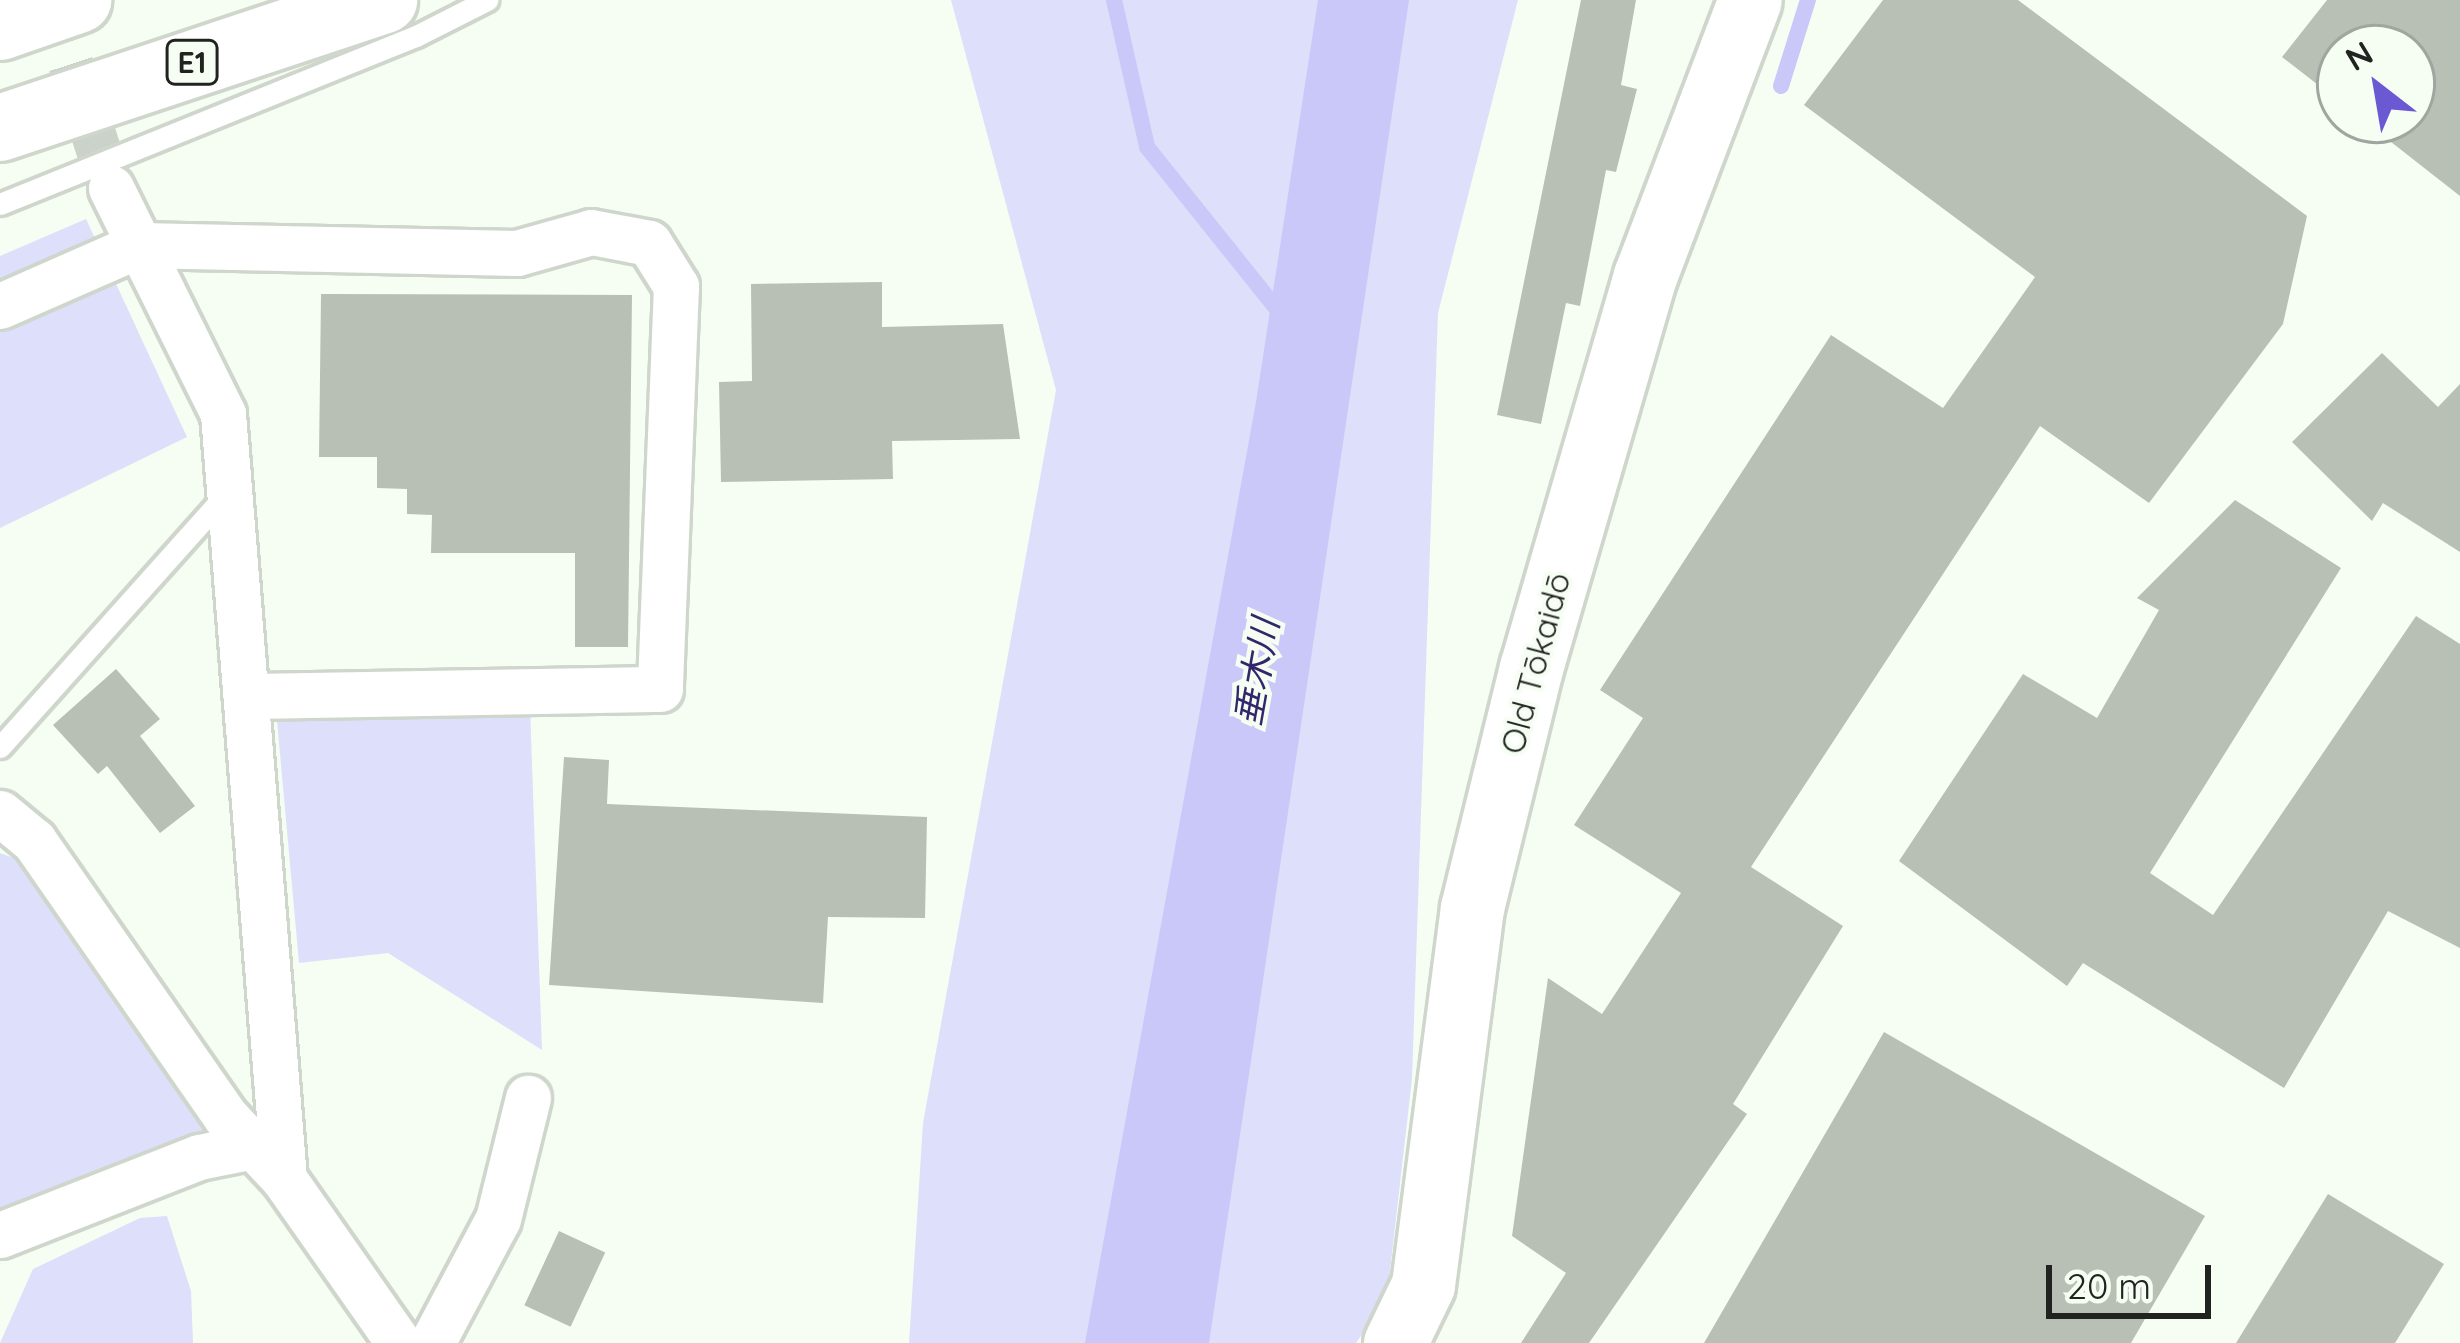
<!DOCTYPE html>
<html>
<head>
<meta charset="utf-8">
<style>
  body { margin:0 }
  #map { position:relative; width:2460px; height:1343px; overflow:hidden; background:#f6fef4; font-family:Quicksand,"Noto Sans JP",sans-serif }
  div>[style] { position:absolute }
  .green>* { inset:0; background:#dedffa }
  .water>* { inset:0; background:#c9c8f8 }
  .stream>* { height:16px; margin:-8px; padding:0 8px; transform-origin:8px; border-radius:8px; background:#c9c8f8 }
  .building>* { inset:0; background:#b8bfb5; transform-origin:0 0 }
  .street-tunnel>* { height:45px; margin-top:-22.5px; transform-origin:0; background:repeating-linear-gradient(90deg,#cbd2c9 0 45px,transparent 0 67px) }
  .roads { filter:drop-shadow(3px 0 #cfd6cc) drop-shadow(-3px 0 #cfd6cc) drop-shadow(0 3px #cfd6cc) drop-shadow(0 -3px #cfd6cc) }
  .lane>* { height:21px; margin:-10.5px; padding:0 10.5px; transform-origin:10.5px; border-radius:10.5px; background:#fff }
  .street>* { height:45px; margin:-22.5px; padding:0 22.5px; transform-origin:22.5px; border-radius:22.5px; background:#fff }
  .secondary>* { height:63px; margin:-31.5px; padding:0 31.5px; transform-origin:31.5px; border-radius:31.5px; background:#fff }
  .highway>* { height:66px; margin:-33px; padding:0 33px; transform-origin:33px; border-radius:33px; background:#fff }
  span { translate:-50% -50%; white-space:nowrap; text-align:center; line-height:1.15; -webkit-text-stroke:9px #f6fef4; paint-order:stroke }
  .shield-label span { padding:3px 9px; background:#f6fef4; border:3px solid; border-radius:9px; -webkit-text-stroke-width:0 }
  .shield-label { font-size:30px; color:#20231f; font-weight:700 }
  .street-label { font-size:33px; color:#20231f }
  .water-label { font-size:36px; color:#31276a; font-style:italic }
  .north { position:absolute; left:2316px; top:24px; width:120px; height:120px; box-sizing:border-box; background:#f6fef4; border:3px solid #a0a69f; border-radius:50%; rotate:329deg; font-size:33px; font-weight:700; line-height:48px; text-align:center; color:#20231f }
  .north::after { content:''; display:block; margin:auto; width:42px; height:54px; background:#6a59d3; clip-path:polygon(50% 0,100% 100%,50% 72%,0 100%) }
  .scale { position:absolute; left:2046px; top:1265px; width:165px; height:54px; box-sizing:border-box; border:6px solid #20231f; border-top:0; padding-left:15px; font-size:36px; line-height:42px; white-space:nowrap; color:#20231f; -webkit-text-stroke:9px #f6fef4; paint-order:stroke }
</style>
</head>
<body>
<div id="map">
  <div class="green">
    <i style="clip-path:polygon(951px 0,1518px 0,1438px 313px,1412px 1079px,1387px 1297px,1356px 1343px,909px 1343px,923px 1123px,1056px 390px)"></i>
    <i style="clip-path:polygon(86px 219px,187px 437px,0 528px,0 256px)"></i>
    <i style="clip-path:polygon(530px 706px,542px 1050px,388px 953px,299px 963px,276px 710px)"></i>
    <i style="clip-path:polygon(0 853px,57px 874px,237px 1129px,0 1212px)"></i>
    <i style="clip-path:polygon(167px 1216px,191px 1291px,193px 1343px,0 1343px,33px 1269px,140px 1218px)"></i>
  </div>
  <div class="water">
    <i style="clip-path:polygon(1318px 0,1409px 0,1209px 1343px,1085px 1343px,1256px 402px)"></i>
  </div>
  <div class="stream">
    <i style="left:1114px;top:0;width:151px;rotate:77.3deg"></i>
    <i style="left:1147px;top:147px;width:221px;rotate:51.3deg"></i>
    <i style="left:1781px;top:86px;width:90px;rotate:-72.6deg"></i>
  </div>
  <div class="building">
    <i style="clip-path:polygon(1581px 0,1636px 0,1621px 85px,1637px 89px,1616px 172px,1606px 170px,1580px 306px,1566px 303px,1541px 424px,1497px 415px)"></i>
    <i style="clip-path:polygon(1883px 0,2018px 0,2307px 216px,2283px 324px,2149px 503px,2040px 426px,1751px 867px,1843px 926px,1733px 1104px,1747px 1114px,1589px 1343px,1521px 1343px,1566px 1273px,1512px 1236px,1548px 978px,1602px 1014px,1681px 893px,1574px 825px,1643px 718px,1600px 690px,1831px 335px,1943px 408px,2035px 277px,1804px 105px)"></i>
    <i style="clip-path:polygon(2327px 0,2460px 0,2460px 196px,2363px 120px,2412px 120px,2412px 48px,2340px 48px,2340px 102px,2282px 57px)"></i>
    <i style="clip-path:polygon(882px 282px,882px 327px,1003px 324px,1020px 439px,892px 441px,893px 479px,721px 482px,719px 382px,752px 381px,751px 284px)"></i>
    <i style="clip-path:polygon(321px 294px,632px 295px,628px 647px,575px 647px,575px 553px,431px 553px,432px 515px,407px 514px,407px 489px,377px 488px,377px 457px,319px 457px)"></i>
    <i style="clip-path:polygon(2382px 353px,2438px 407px,2460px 384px,2460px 552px,2383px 503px,2372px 521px,2292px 442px)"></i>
    <i style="clip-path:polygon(2235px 500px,2341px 568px,2150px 873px,2213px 915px,2416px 616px,2460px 644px,2460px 948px,2388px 911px,2284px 1088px,2083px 963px,2067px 986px,1899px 861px,2023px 674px,2097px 718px,2159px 610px,2137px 598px)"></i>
    <i style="clip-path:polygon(116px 669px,160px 719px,140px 736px,195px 806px,160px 833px,107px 766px,98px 774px,53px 725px)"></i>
    <i style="clip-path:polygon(564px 757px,609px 760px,607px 804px,927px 817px,925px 918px,828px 917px,823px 1003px,549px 985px)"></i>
    <i style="clip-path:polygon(1884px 1032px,2205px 1216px,2131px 1343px,1704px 1343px)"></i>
    <i style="clip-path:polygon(2328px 1194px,2444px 1264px,2395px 1343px,2236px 1343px)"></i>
    <i style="left:559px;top:1231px;width:51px;height:82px;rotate:25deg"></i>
  </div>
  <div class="street-tunnel">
    <i style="left:50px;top:0;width:198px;rotate:72deg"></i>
  </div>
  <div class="roads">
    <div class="lane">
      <i style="left:0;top:204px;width:449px;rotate:-22deg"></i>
      <i style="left:416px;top:36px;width:80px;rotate:-26.9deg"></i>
      <i style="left:0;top:747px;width:342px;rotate:-48.2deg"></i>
    </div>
    <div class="street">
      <i style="left:111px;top:188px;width:252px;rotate:63.6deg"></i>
      <i style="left:223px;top:414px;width:767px;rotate:85.44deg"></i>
      <i style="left:284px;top:1179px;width:200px;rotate:55deg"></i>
      <i style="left:0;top:306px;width:152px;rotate:-23.7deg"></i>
      <i style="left:139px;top:245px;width:378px;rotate:1.2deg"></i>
      <i style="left:517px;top:253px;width:77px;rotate:-15.8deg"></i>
      <i style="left:591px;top:232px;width:59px;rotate:10.7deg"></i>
      <i style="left:649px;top:243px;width:51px;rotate:57.9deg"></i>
      <i style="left:676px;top:286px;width:403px;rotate:92.3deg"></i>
      <i style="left:660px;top:689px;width:414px;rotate:179deg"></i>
      <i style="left:0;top:813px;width:44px;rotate:39.5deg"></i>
      <i style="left:34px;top:841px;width:336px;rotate:55.2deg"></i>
      <i style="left:226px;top:1117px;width:85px;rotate:46.9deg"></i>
      <i style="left:0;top:1235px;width:214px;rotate:-21.4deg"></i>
      <i style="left:199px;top:1157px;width:56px;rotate:-11.3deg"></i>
      <i style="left:432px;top:1343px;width:140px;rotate:-62deg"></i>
      <i style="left:498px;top:1219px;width:125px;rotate:-76.1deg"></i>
    </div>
    <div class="secondary">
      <i style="left:1395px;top:1343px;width:64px;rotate:-64.2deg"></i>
      <i style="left:1423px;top:1285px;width:380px;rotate:-82.6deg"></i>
      <i style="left:1472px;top:908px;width:247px;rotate:-76.2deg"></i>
      <i style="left:1531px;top:668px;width:408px;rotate:-73.8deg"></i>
      <i style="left:1645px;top:276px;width:295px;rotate:-69.2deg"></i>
    </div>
    <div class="highway">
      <i style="left:0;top:27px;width:83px;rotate:-19.1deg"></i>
      <i style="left:0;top:128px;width:405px;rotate:-18.4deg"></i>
    </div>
  </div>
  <div class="shield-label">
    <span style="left:192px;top:62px">E1</span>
  </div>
  <div class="street-label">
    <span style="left:1535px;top:663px;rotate:-75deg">Old Tōkaidō</span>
  </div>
  <div class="water-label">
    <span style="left:1256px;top:672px;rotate:-80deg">垂木川</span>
  </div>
  <div class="north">N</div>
  <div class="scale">20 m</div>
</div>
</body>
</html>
